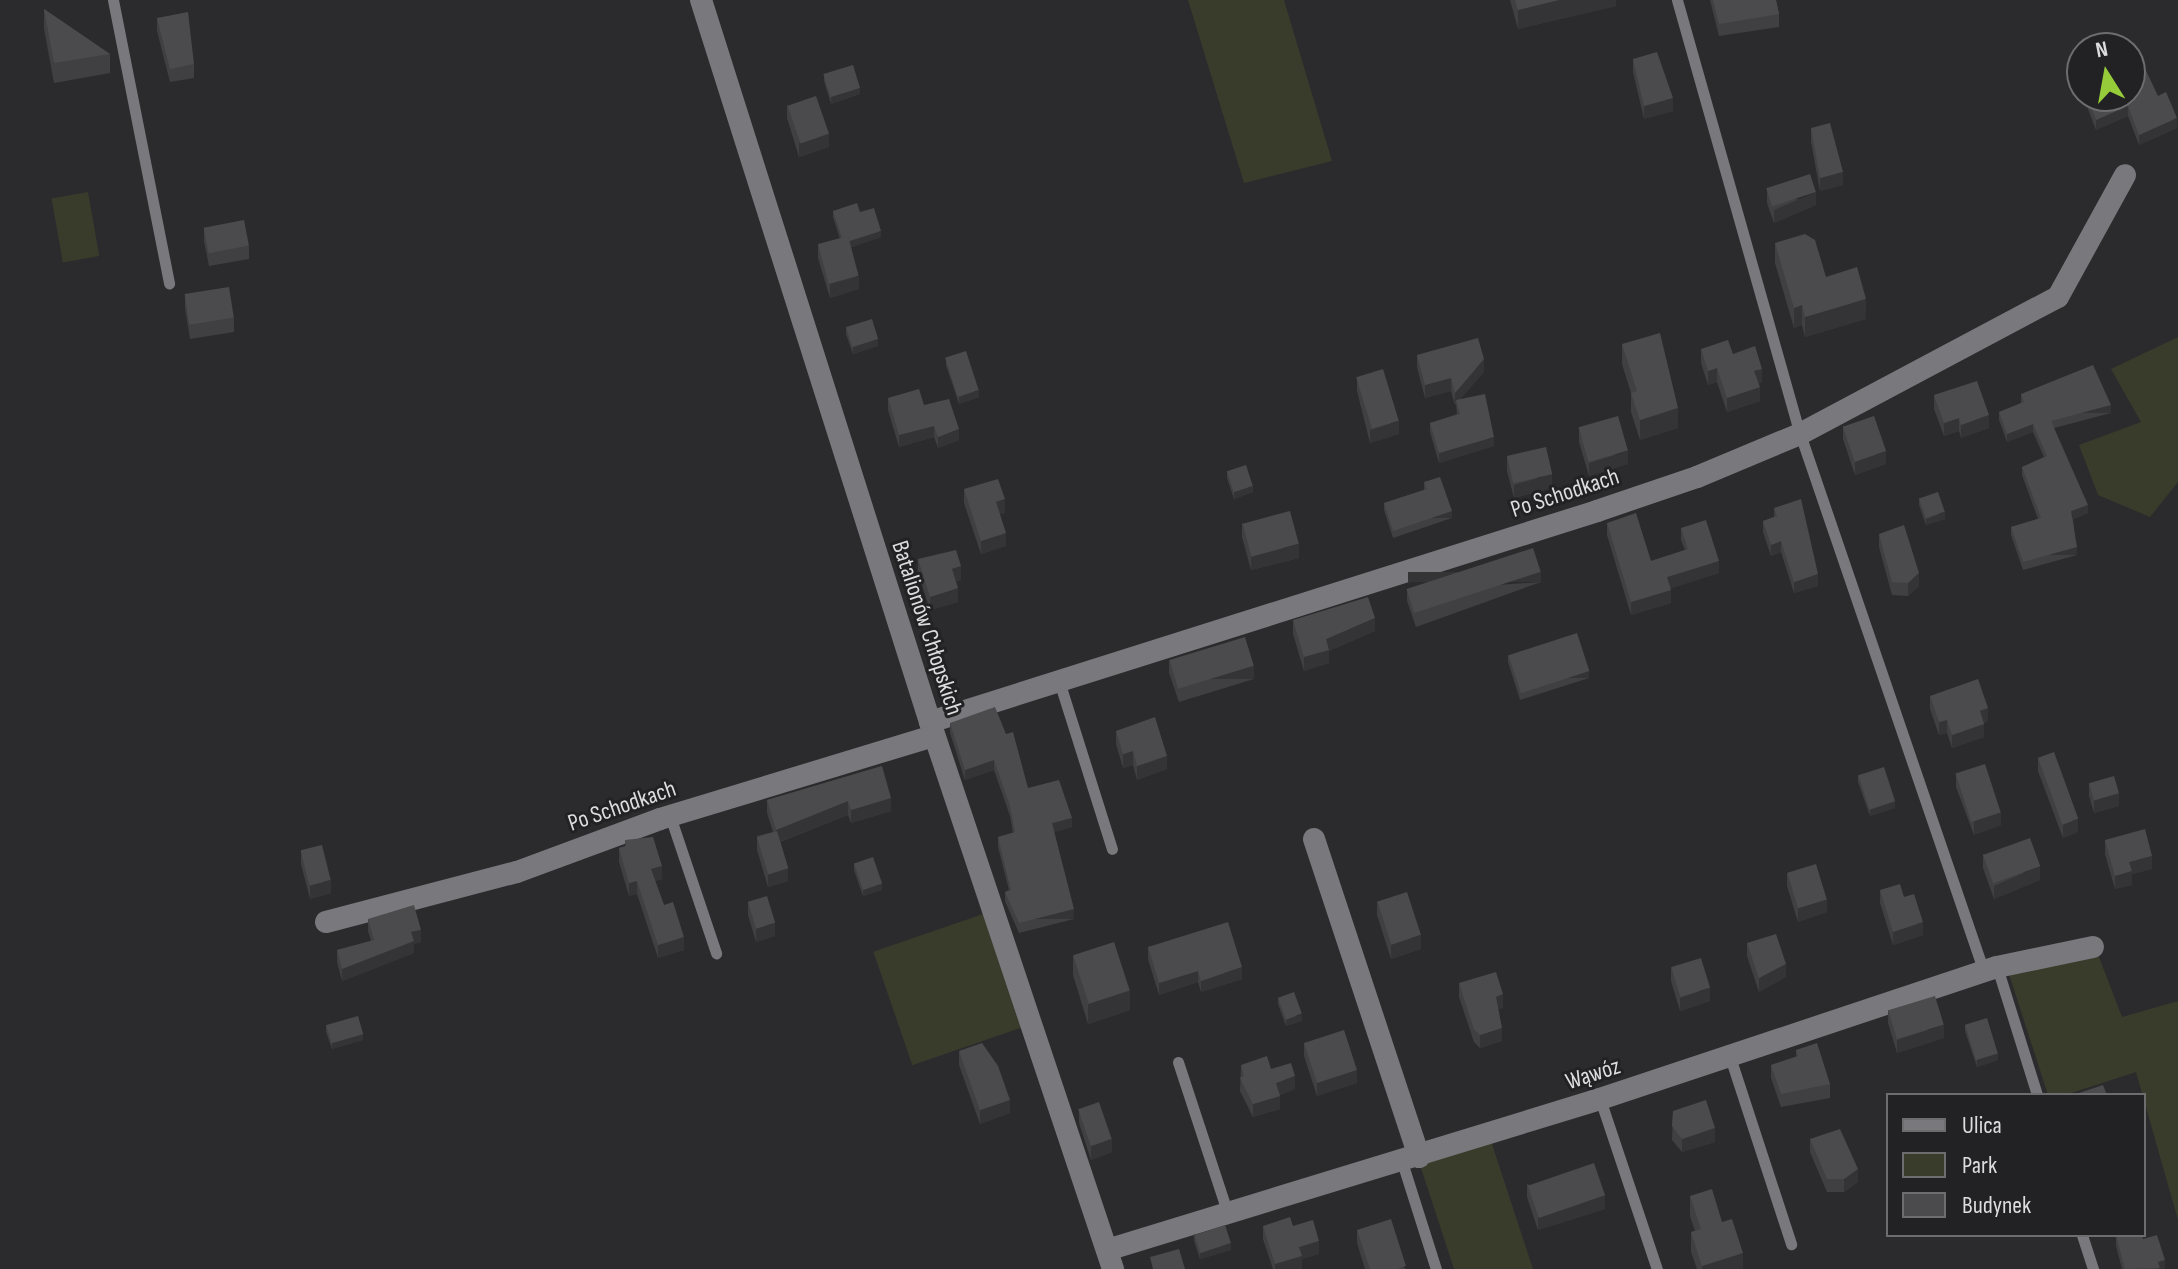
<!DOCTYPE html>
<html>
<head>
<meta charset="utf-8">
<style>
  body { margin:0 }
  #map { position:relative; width:2178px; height:1269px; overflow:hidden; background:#2b2b2e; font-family:"Sofia Sans Condensed",sans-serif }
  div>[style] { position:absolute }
  .green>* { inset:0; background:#393c2b; transform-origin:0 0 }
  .service>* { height:11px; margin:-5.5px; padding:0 5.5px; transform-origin:5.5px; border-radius:5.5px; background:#79787c }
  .minor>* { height:22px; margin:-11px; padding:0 11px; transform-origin:11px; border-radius:11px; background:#79787c }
  .wall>* { inset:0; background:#404043 }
  .shaded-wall>* { inset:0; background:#343437; transform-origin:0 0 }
  .building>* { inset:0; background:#4b4b4e; transform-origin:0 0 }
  span { translate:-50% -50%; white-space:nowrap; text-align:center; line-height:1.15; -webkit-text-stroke:6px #222124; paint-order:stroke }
  .street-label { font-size:24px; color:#dddddf }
  .legend { position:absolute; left:1886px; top:1093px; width:260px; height:144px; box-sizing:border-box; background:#222124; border:2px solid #6d6c6f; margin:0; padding:10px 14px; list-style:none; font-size:24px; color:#dddddf }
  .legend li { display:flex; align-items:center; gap:16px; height:40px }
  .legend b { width:40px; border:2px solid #6d6c6f }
  .north { position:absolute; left:2066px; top:32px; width:80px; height:80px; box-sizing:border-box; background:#222124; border:2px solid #6d6c6f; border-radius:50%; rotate:349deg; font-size:22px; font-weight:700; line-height:32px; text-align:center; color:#dddddf }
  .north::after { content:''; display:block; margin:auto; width:28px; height:36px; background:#96cc3a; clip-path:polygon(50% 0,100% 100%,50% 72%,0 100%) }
</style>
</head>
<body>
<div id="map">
  <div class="green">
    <i style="clip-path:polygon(1188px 0,1284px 0,1332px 161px,1244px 183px)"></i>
    <i style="left:88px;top:192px;width:65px;height:37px;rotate:80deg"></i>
    <i style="clip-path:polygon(2178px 337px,2178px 482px,2150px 517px,2098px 495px,2079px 445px,2141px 422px,2111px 369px)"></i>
    <i style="left:983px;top:914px;width:120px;height:116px;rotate:71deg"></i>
    <i style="clip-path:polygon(2097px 952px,2122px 1017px,2178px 1001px,2178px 1220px,2136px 1072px,2065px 1095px,2048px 1095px,2009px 974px)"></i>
    <i style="clip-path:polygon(1491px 1141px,1533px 1269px,1454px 1269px,1420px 1165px)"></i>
  </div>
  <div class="service">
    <i style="left:113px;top:0;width:289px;rotate:78.8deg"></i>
    <i style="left:1677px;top:0;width:451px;rotate:74.2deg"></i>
    <i style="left:1800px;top:434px;width:569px;rotate:71.12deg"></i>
    <i style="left:1059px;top:681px;width:176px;rotate:72.5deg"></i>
    <i style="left:670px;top:816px;width:145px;rotate:71.4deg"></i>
    <i style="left:1997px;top:967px;width:134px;rotate:72.6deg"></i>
    <i style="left:1730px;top:1057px;width:197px;rotate:71.9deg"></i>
    <i style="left:1178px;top:1062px;width:160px;rotate:71.8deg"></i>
    <i style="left:1600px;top:1099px;width:179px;rotate:71.5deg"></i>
    <i style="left:1402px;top:1162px;width:112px;rotate:72.4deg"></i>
    <i style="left:2082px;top:1235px;width:36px;rotate:72deg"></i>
  </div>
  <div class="minor">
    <i style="left:701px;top:0;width:757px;rotate:72.4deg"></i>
    <i style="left:930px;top:722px;width:577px;rotate:71.5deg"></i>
    <i style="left:930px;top:722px;width:700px;rotate:-17.55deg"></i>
    <i style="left:1597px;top:511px;width:106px;rotate:-18.8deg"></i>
    <i style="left:1697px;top:477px;width:112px;rotate:-22.7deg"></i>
    <i style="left:1800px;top:434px;width:292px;rotate:-28deg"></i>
    <i style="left:2058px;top:297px;width:139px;rotate:-61.2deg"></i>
    <i style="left:1314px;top:839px;width:335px;rotate:71.7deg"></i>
    <i style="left:326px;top:922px;width:197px;rotate:-14.7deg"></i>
    <i style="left:517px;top:872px;width:153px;rotate:-20.3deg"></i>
    <i style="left:660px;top:819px;width:286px;rotate:-16.9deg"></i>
    <i style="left:1107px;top:1250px;width:516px;rotate:-17.03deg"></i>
    <i style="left:1600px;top:1099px;width:418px;rotate:-18.4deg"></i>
    <i style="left:1997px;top:967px;width:98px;rotate:-11.8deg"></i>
  </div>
  <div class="wall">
    <i style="clip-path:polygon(1510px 0,1616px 0,1616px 6px,1518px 29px)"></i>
    <i style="clip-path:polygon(1710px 0,1776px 0,1779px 14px,1779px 27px,1719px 36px)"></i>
    <i style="clip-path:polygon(44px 9px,110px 54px,110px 73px,54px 83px,44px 29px)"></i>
    <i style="clip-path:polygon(157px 18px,194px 64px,194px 78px,170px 82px,157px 31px)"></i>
    <i style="clip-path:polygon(1633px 59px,1673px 111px,1644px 119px,1633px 72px)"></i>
    <i style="clip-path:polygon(824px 75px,860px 94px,831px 104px,824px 81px)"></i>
    <i style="clip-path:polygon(2083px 96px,2158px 96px,2177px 128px,2139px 145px,2128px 116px,2096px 130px)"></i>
    <i style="clip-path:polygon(787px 105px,829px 147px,799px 157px,787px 118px)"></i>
    <i style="clip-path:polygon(1811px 128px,1843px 185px,1820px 191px,1811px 142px)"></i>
    <i style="clip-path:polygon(1767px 190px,1816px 205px,1774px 223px,1767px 203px)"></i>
    <i style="clip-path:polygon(833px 211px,860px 212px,881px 237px,851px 247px,859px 289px,830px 298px,818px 258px,818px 245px,840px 239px,833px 217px)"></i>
    <i style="clip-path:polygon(204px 227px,249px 246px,249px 259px,209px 266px,204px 241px)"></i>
    <i style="clip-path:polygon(1775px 243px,1826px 277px,1866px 319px,1805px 337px,1802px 325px,1794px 328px,1775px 263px)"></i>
    <i style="clip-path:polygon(185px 294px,234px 318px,234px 332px,190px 339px,185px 308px)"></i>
    <i style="clip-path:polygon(846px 327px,878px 346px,853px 354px,846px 334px)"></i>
    <i style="clip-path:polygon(1622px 344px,1678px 428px,1640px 440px,1631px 412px,1631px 393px,1622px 364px)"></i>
    <i style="clip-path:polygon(1701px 349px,1733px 354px,1762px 382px,1758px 383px,1760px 401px,1727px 412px,1717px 382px,1708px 385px,1701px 363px)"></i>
    <i style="clip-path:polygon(1417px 355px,1484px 372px,1460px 399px,1494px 446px,1439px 463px,1430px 432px,1430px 423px,1457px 414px,1456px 404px,1455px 405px,1451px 391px,1425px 398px,1417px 367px)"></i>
    <i style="clip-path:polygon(946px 359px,979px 397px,959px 404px,946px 365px)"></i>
    <i style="clip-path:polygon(1357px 378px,1399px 434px,1370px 443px,1357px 391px)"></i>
    <i style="clip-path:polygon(2021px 394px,2111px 413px,2054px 428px,2088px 513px,2073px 519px,2077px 555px,2023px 570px,2011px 535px,2011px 527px,2038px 519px,2022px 475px,2022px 467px,2044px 457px,2033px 432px,2007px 442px,1999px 420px,1999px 412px,2021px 403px)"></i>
    <i style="clip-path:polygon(1934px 395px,1989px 428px,1961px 438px,1959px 431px,1944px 436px,1934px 409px)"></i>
    <i style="clip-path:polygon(888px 398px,959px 440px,938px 448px,934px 437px,899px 447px,888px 410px)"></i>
    <i style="clip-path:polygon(1843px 426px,1886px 464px,1855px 475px,1843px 439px)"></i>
    <i style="clip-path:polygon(1579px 428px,1628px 464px,1589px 476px,1579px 442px)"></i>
    <i style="clip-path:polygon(1507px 457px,1552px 488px,1514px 498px,1507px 471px)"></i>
    <i style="clip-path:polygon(1227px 471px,1253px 492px,1234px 499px,1227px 478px)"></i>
    <i style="clip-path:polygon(1424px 482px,1452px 518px,1393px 538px,1384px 510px,1384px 503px,1424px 490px)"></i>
    <i style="clip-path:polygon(964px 489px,1005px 513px,1000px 514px,1006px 546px,981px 554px,964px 503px)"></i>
    <i style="clip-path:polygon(1919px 498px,1945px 519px,1926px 525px,1919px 505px)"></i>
    <i style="clip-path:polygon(1774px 508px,1818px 586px,1794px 593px,1781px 552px,1771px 556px,1763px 532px,1763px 521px,1774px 517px)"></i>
    <i style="clip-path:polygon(1242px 523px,1299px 558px,1251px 570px,1242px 537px)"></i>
    <i style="clip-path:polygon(1607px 523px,1651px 561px,1685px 550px,1681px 540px,1681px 528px,1719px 573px,1670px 588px,1671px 603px,1631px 615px,1607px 535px)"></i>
    <i style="clip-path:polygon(1879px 534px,1919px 586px,1908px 596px,1892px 595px,1879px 547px)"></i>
    <i style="clip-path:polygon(918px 559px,961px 580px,955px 581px,958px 602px,930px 610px,918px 572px)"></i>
    <i style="clip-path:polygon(1541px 582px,1416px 627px,1407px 601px,1407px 591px)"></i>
    <i style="clip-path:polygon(1293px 620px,1375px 631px,1329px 651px,1329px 663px,1304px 671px,1293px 634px)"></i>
    <i style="clip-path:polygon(1508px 655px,1589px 678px,1520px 700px,1508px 662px)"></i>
    <i style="clip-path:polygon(1169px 660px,1254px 679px,1179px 702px,1169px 673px)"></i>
    <i style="clip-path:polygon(1930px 696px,1988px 721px,1984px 723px,1984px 737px,1952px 748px,1947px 733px,1939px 735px,1930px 709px)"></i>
    <i style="clip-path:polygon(950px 723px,1006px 734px,1028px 788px,1072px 827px,1054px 832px,1074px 919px,1019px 933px,1005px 901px,1005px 892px,1009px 890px,998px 847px,998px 837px,1013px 833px,1010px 816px,994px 770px,965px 780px,950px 733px)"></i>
    <i style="clip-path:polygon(1116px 731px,1167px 769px,1137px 780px,1133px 765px,1123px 768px,1116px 744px)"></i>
    <i style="clip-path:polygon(2038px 757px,2078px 832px,2063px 838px,2038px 771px)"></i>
    <i style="clip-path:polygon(882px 766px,891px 811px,851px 823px,848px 815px,780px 842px,788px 881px,768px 887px,757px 850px,757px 836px,773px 832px,767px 813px,767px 800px)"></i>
    <i style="clip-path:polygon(1956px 774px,2001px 825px,1974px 835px,1956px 787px)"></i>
    <i style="clip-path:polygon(1858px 775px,1895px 808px,1870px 816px,1858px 782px)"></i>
    <i style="clip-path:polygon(2089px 783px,2119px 806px,2094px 813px,2089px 796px)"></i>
    <i style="clip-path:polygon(625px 840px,662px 879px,655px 881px,664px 905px,684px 950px,658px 958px,637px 894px,629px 896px,619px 862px,619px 848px,625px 846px)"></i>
    <i style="clip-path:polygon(2105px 840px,2152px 869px,2132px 874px,2132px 885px,2115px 889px,2105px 854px)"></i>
    <i style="clip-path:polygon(301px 851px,331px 893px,310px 899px,301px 864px)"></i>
    <i style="clip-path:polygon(1983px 854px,2040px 880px,1994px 899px,1983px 868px)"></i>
    <i style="clip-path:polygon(854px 863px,882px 890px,863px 896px,854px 870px)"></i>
    <i style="clip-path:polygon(1787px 873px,1827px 912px,1798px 922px,1787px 886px)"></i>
    <i style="clip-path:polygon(1880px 890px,1904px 897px,1923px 935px,1893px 945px,1880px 903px)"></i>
    <i style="clip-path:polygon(1377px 901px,1421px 949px,1391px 959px,1377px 915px)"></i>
    <i style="clip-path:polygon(748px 902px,775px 936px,756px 942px,748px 915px)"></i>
    <i style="clip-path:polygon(368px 919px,421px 942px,414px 944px,414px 953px,342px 981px,337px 962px,337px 950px,371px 941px,368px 931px)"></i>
    <i style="clip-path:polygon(1747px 943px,1786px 977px,1759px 992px,1747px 956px)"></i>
    <i style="clip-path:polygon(1148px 947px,1242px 979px,1201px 992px,1198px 982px,1159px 995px,1148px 959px)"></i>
    <i style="clip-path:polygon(1073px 956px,1130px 1010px,1088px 1024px,1073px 975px)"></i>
    <i style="clip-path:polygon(1671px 967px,1710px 1001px,1680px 1011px,1671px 981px)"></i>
    <i style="clip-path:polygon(1459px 983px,1503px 1008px,1498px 1009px,1502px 1041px,1480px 1048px,1474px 1042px,1459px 997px)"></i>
    <i style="clip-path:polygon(1278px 997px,1302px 1021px,1286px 1026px,1278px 1004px)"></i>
    <i style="clip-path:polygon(1888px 1010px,1944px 1038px,1897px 1053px,1888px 1023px)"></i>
    <i style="clip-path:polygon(326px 1025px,363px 1040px,332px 1049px,326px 1032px)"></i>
    <i style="clip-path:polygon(1965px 1025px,1998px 1060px,1977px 1067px,1965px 1031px)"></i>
    <i style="clip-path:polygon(1304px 1043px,1357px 1083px,1317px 1096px,1304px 1056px)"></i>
    <i style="clip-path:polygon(1796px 1050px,1830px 1084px,1830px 1098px,1781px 1107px,1771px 1078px,1771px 1065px,1796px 1057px)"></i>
    <i style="clip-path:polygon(959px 1051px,1010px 1113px,980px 1124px,959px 1065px)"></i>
    <i style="clip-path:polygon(1241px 1065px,1271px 1069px,1295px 1089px,1280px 1095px,1280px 1109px,1253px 1117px,1240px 1091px)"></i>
    <i style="clip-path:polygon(1079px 1110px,1112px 1152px,1091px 1160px,1079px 1123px)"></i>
    <i style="clip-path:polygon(1673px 1111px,1715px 1142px,1682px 1152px,1672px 1140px)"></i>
    <i style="clip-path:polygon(1810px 1139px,1858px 1182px,1844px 1192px,1827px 1192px,1810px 1152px)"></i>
    <i style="clip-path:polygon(1527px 1184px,1605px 1209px,1538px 1230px,1527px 1197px)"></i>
    <i style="clip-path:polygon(1690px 1196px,1722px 1222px,1743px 1269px,1697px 1269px,1691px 1252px,1691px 1232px,1695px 1231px,1690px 1216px)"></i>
    <i style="clip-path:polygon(1263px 1226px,1293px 1226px,1319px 1254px,1302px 1259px,1302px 1269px,1273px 1269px,1263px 1239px)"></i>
    <i style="clip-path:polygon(1357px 1230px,1406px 1269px,1365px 1269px,1357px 1243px)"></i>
    <i style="clip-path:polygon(1194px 1234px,1231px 1250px,1200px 1259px,1194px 1241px)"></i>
    <i style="clip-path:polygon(2116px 1235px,2142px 1235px,2143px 1239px,2165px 1269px,2122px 1269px,2116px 1246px)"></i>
  </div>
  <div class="shaded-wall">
    <i style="clip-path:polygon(1559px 0,1616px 0,1616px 6px,1518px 29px,1518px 10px)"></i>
    <i style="clip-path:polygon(860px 88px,860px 94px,831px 104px,831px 97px)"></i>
    <i style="clip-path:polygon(1673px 98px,1673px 111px,1644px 119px,1644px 106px)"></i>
    <i style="clip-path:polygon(2128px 106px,2128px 116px,2096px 130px,2096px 120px)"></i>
    <i style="clip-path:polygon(2177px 118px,2177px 128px,2139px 145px,2139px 135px)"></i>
    <i style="clip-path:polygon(829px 134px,829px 147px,799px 157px,799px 143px)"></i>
    <i style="clip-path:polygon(1843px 172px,1843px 185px,1820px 191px,1820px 178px)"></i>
    <i style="clip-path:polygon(1816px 192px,1816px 205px,1774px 223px,1774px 210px)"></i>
    <i style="clip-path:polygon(881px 231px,881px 237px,844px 250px,844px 243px)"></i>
    <i style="clip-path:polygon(859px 276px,859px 289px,830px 298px,830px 284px)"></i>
    <i style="clip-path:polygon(1866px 299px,1866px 319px,1805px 337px,1805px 317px)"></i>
    <i style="clip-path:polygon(1802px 305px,1802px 325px,1794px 328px,1794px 308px)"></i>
    <i style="clip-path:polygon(878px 339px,878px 346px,853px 354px,853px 347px)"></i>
    <i style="clip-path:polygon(1484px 359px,1484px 372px,1457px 403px,1456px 400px,1455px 405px,1455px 393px)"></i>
    <i style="clip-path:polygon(1717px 368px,1717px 382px,1708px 385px,1708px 371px)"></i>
    <i style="clip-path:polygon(1762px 369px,1762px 382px,1754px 384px,1754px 371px)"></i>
    <i style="clip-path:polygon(1451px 378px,1451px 391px,1425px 398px,1425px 385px)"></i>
    <i style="clip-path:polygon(1760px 387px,1760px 401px,1727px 412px,1727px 398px)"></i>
    <i style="clip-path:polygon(979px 390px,979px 397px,959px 404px,959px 397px)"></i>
    <i style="left:2111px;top:405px;width:8px;height:62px;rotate:90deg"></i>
    <i style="clip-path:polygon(1678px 408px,1678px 428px,1640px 440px,1640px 420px)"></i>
    <i style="clip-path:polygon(1989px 415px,1989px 428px,1961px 438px,1961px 425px)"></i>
    <i style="clip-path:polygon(1959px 418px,1959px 431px,1944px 436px,1944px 423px)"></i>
    <i style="clip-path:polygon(1399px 421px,1399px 434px,1370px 443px,1370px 430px)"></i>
    <i style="clip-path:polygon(2033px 424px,2033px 432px,2007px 442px,2007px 434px)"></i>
    <i style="clip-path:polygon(934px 426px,934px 437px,899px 447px,899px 435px)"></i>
    <i style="clip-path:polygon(959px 429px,959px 440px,938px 448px,938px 437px)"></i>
    <i style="clip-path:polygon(1494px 437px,1494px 446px,1439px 463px,1439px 453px)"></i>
    <i style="clip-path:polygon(1628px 451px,1628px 464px,1589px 476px,1589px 463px)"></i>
    <i style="clip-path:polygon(1886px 451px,1886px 464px,1855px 475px,1855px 462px)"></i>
    <i style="clip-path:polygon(1552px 474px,1552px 488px,1514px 498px,1514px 485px)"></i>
    <i style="clip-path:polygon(1253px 486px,1253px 492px,1234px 499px,1234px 492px)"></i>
    <i style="clip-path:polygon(1005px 499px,1005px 513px,996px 515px,996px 502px)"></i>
    <i style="clip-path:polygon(2088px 505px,2088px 513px,2071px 519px,2071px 511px)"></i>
    <i style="left:1452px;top:511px;width:7px;height:62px;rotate:90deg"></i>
    <i style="clip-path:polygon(1945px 512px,1945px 519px,1926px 525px,1926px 519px)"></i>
    <i style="clip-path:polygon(1006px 533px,1006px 546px,981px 554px,981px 541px)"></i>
    <i style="clip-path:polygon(1781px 541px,1781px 552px,1771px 556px,1771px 545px)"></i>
    <i style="clip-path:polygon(1299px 544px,1299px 558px,1251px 570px,1251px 557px)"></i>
    <i style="left:2077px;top:547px;width:8px;height:56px;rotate:90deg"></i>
    <i style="clip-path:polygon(1719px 561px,1719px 573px,1667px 590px,1667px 577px)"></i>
    <i style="clip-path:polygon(961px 566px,961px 580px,952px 583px,952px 569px)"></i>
    <i style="left:1541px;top:572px;width:10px;height:133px;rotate:90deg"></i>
    <i style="clip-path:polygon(1919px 573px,1919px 586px,1908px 596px,1908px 583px)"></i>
    <i style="clip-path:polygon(1818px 574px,1818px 586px,1794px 593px,1794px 582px)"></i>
    <i style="clip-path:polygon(958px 588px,958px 602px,930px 610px,930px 597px)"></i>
    <i style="clip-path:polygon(1671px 590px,1671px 603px,1631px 615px,1631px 602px)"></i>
    <i style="clip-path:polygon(1375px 618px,1375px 631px,1329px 651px,1329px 663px,1304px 671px,1304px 657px,1326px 639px)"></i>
    <i style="left:1254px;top:666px;width:13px;height:78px;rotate:90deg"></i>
    <i style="left:1589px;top:671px;width:7px;height:72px;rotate:90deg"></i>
    <i style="clip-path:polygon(1988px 708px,1988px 721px,1980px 724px,1980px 711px)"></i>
    <i style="clip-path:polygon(1947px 720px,1947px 733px,1939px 735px,1939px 722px)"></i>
    <i style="clip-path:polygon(1984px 724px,1984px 737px,1952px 748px,1952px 735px)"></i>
    <i style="clip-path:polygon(1133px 751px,1133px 765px,1123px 768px,1123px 754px)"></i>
    <i style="clip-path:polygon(1167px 756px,1167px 769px,1137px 780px,1137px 766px)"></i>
    <i style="clip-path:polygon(994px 760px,994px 770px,965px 780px,965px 770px)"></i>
    <i style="clip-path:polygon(2119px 793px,2119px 806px,2094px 813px,2094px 800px)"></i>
    <i style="clip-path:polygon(891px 798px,891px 811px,851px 823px,851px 810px)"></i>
    <i style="clip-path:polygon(848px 801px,848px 815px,776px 843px,776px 830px)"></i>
    <i style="clip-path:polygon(1895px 801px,1895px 808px,1870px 816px,1870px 810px)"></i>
    <i style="clip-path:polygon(2001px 812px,2001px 825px,1974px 835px,1974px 821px)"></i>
    <i style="clip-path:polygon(1072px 818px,1072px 827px,1052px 833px,1052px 823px)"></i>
    <i style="clip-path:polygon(2078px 819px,2078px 832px,2063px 838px,2063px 825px)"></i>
    <i style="clip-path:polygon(2152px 856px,2152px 869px,2132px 874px,2132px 885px,2115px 889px,2115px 876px,2129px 862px)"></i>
    <i style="clip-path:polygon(662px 866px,662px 879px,651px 882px,651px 869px)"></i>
    <i style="clip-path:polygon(2040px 866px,2040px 880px,1994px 899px,1994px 886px)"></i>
    <i style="clip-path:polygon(788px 868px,788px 881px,768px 887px,768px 874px)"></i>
    <i style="clip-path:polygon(331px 880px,331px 893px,310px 899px,310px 886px)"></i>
    <i style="clip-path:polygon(637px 881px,637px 894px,629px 896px,629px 883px)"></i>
    <i style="clip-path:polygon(882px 883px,882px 890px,863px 896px,863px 889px)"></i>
    <i style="clip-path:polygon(1827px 899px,1827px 912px,1798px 922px,1798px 908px)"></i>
    <i style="left:1074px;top:909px;width:10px;height:57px;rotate:90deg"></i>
    <i style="clip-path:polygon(1923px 922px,1923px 935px,1893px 945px,1893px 932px)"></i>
    <i style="clip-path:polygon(775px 923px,775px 936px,756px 942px,756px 929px)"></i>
    <i style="clip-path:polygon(421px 930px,421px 942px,414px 944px,414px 953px,342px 981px,342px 969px,411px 932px)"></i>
    <i style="clip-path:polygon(1421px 935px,1421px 949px,1391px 959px,1391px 945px)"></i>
    <i style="clip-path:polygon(684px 937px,684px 950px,658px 958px,658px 945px)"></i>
    <i style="clip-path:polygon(1786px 964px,1786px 977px,1759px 992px,1759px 978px)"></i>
    <i style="clip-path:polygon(1242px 967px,1242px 979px,1201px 992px,1201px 981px)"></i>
    <i style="clip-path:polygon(1198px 971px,1198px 982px,1159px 995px,1159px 983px)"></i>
    <i style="clip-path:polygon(1710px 988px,1710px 1001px,1680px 1011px,1680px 998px)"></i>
    <i style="clip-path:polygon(1130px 990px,1130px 1010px,1088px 1024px,1088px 1004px)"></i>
    <i style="clip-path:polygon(1503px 994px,1503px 1008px,1496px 1010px,1496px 997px)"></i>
    <i style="clip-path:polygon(1302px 1014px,1302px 1021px,1286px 1026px,1286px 1020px)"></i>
    <i style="clip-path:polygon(1944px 1025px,1944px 1038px,1897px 1053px,1897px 1040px)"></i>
    <i style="clip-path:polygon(1502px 1028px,1502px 1041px,1480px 1048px,1480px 1035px)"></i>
    <i style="clip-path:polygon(363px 1034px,363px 1040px,332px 1049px,332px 1042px)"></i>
    <i style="clip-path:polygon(1998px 1053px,1998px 1060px,1977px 1067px,1977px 1060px)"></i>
    <i style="clip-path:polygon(1357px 1070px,1357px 1083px,1317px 1096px,1317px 1082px)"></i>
    <i style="clip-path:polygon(1295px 1076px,1295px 1089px,1276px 1096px,1276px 1083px)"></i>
    <i style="clip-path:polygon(1280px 1096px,1280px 1109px,1253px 1117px,1253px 1104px)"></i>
    <i style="clip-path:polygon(1010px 1100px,1010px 1113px,980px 1124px,980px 1110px)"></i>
    <i style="clip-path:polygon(1715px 1128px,1715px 1142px,1682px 1152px,1682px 1139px)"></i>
    <i style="clip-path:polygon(1112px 1139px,1112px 1152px,1091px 1160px,1091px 1146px)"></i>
    <i style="clip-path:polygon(1858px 1169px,1858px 1182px,1844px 1192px,1844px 1179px)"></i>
    <i style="clip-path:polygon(1605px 1195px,1605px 1209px,1538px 1230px,1538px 1217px)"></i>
    <i style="clip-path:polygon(1319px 1241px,1319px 1254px,1302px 1259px,1302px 1269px,1275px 1269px,1275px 1264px,1299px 1247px)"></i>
    <i style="clip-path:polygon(1231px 1243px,1231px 1250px,1200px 1259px,1200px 1253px)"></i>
    <i style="clip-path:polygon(1743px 1253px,1743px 1269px,1702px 1269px,1702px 1266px)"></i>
    <i style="clip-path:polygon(2165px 1260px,2165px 1269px,2158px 1269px,2158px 1262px)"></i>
  </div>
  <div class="building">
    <i style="clip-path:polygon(1515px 0,1559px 0,1518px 10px)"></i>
    <i style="clip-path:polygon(1713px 0,1776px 0,1779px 14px,1719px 24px)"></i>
    <i style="clip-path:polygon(44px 9px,110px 54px,54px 63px)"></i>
    <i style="clip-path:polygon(188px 12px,194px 64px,170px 69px,157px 18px)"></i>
    <i style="clip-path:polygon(1657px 52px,1673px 98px,1644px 106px,1633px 59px)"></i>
    <i style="clip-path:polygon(2141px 60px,2158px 96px,2166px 92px,2177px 118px,2139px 135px,2128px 106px,2096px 120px,2087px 96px,2130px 96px,2130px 64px)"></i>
    <i style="left:853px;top:65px;width:24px;height:31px;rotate:73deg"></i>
    <i style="left:816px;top:96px;width:40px;height:30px;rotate:71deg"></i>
    <i style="clip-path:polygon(1830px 123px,1843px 172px,1820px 178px,1811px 128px)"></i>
    <i style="left:1810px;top:174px;width:19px;height:46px;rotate:72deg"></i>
    <i style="clip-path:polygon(857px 203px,860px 212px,874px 208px,881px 231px,849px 241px,848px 236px,842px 238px,833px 211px)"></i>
    <i style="left:244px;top:220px;width:26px;height:41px;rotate:79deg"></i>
    <i style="clip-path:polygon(1805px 234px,1815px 240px,1826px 277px,1857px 267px,1866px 299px,1805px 317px,1802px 305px,1794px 308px,1775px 243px)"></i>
    <i style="left:848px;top:236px;width:41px;height:31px;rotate:75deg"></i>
    <i style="left:229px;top:287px;width:31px;height:45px;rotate:81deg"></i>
    <i style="left:872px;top:319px;width:21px;height:27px;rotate:73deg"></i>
    <i style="clip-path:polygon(1660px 333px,1678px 408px,1640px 420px,1631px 393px,1637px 391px,1622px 344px)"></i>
    <i style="clip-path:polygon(1478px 338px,1484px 359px,1455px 393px,1451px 378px,1425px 385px,1417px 355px)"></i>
    <i style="clip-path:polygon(1728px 340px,1733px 354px,1755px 346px,1762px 369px,1754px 371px,1760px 387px,1727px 398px,1717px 368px,1708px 371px,1701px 349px)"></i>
    <i style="left:966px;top:351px;width:41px;height:22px;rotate:72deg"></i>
    <i style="clip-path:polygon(2093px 365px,2111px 405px,2051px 421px,2088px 505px,2071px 511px,2077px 547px,2023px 562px,2011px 527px,2041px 518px,2022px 467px,2047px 456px,2033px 424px,2007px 434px,1999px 412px,2024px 402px,2021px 394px)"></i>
    <i style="left:1383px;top:369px;width:54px;height:28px;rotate:73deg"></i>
    <i style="clip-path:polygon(1977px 381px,1989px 415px,1961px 425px,1959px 418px,1944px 423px,1934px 395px)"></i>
    <i style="clip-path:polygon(919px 389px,924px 405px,949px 399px,959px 429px,938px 437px,934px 426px,899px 435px,888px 398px)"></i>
    <i style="clip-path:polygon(1485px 394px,1494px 437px,1439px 453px,1430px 423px,1460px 414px,1456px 400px)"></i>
    <i style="left:1618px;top:416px;width:36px;height:41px;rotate:74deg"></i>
    <i style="left:1874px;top:416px;width:37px;height:33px;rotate:71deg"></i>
    <i style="left:1546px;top:447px;width:28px;height:40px;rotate:77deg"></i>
    <i style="left:1246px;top:465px;width:22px;height:20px;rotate:72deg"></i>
    <i style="clip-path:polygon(1440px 477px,1452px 511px,1393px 531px,1384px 503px,1427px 489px,1424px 482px)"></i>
    <i style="clip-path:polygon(998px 479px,1005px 499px,996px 502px,1006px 533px,981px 541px,964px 489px)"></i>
    <i style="left:1938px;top:492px;width:21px;height:20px;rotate:71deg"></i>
    <i style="clip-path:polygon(1801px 499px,1818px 574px,1794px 582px,1781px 541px,1771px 545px,1763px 521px,1777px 516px,1774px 508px)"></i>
    <i style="left:1290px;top:511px;width:34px;height:49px;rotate:75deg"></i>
    <i style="clip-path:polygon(1636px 513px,1651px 561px,1688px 549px,1681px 528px,1706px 520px,1719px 561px,1667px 577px,1671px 590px,1631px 602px,1607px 523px)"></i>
    <i style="clip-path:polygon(1904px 525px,1919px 573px,1908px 583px,1892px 582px,1879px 534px)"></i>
    <i style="left:1533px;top:548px;width:25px;height:133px;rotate:72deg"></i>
    <i style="clip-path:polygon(956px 550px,961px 566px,952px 569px,958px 588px,930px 597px,918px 559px)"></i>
    <i style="clip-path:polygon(1368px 597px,1375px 618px,1326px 639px,1329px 650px,1304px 657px,1293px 620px)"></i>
    <i style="left:1577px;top:633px;width:40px;height:72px;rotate:72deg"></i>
    <i style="left:1245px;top:637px;width:30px;height:79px;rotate:73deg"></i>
    <i style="clip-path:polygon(1978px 679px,1988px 708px,1980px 711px,1984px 724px,1952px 735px,1947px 720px,1939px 722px,1930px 696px)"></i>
    <i style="clip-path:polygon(995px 707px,1006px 734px,1013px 732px,1028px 788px,1059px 780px,1072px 818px,1052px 823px,1074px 909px,1019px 923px,1005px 892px,1011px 890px,998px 837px,1015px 832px,1010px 806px,994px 760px,965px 770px,950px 723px)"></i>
    <i style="clip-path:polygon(1155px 717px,1167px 756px,1137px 766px,1133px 751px,1123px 754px,1116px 731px)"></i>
    <i style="left:2054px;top:752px;width:71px;height:17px;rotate:70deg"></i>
    <i style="left:1985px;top:764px;width:51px;height:31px;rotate:72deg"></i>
    <i style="clip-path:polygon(882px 766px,891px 798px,851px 810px,848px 801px,776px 830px,767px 800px)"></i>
    <i style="left:1884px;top:767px;width:36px;height:27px;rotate:72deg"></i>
    <i style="left:2114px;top:776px;width:18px;height:26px;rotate:74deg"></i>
    <i style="clip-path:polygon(2145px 829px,2152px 856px,2129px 862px,2132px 871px,2115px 876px,2105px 840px)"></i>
    <i style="left:777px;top:831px;width:39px;height:21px;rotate:73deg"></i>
    <i style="clip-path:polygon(653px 837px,662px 866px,651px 869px,664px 905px,673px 902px,684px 937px,658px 945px,637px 881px,629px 883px,619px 848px,626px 846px,625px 840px)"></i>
    <i style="left:2030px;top:838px;width:30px;height:50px;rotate:70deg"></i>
    <i style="left:322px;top:845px;width:36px;height:22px;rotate:76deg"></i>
    <i style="left:873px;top:857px;width:28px;height:20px;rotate:71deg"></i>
    <i style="left:1816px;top:864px;width:37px;height:30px;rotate:73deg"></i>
    <i style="clip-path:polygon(1900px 884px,1904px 897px,1914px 894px,1923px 922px,1893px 932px,1880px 890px)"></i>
    <i style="left:1407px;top:892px;width:45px;height:31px;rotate:72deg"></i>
    <i style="left:767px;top:896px;width:28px;height:20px;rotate:73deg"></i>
    <i style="clip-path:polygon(414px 905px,421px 930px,411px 932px,414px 941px,342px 969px,337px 950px,374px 940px,368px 919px)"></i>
    <i style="clip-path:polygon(1228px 922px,1242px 967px,1201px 981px,1198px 971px,1159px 983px,1148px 947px)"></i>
    <i style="clip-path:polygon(1776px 934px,1786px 964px,1759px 978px,1747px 943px)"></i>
    <i style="left:1114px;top:942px;width:51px;height:43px;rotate:72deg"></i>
    <i style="left:1701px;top:958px;width:31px;height:31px;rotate:73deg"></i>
    <i style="clip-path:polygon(1496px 972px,1503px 994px,1496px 997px,1502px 1028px,1480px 1035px,1474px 1029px,1459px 983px)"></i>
    <i style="left:1294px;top:992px;width:23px;height:17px;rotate:70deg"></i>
    <i style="left:1935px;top:996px;width:30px;height:49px;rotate:73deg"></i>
    <i style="left:358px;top:1016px;width:19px;height:33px;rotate:74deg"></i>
    <i style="left:1987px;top:1018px;width:37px;height:23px;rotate:73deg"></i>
    <i style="left:1344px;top:1030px;width:42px;height:42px;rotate:72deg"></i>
    <i style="clip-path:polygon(982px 1043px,998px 1066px,1010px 1100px,980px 1110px,959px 1051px)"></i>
    <i style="clip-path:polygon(1817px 1043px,1830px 1084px,1781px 1094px,1771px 1065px,1798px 1056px,1796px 1050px)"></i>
    <i style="clip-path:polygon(1267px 1056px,1271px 1069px,1291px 1063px,1295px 1076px,1276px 1083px,1280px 1096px,1253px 1104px,1240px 1078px,1244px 1076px,1241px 1065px)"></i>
    <i style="clip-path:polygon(2103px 1085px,2107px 1095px,2073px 1095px)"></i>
    <i style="clip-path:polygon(1706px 1100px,1715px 1128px,1682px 1139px,1672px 1126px,1673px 1111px)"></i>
    <i style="left:1099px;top:1102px;width:39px;height:22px;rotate:71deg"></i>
    <i style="clip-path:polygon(1840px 1129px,1858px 1169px,1844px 1179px,1827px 1179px,1810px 1139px)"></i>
    <i style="left:1594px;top:1163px;width:34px;height:70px;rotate:71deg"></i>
    <i style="clip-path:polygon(1712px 1189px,1722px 1222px,1732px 1219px,1743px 1253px,1702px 1266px,1691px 1232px,1701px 1229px,1690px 1196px)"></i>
    <i style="clip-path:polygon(1290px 1217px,1293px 1226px,1313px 1220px,1319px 1241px,1299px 1247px,1302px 1256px,1275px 1264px,1263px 1226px)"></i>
    <i style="clip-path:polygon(1391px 1219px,1406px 1266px,1397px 1269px,1370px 1269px,1357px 1230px)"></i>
    <i style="left:1225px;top:1225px;width:19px;height:32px;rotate:72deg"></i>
    <i style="clip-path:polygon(2116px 1235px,2142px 1235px,2143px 1239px,2157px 1235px,2165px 1260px,2158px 1262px,2160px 1268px,2125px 1269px)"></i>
    <i style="clip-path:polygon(1179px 1249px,1185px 1269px,1153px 1269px,1150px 1257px)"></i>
  </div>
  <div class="street-label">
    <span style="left:1565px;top:493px;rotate:-18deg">Po Schodkach</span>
    <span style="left:927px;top:628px;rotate:72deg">Batalionów Chłopskich</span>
    <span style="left:622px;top:806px;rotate:-19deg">Po Schodkach</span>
    <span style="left:1593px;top:1074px;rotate:-18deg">Wąwóz</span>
  </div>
  <ul class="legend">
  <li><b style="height:10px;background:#79787c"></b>Ulica</li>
  <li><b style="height:22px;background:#393c2b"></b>Park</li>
  <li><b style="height:22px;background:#4b4b4e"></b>Budynek</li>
  </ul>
  <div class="north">N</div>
</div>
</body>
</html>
